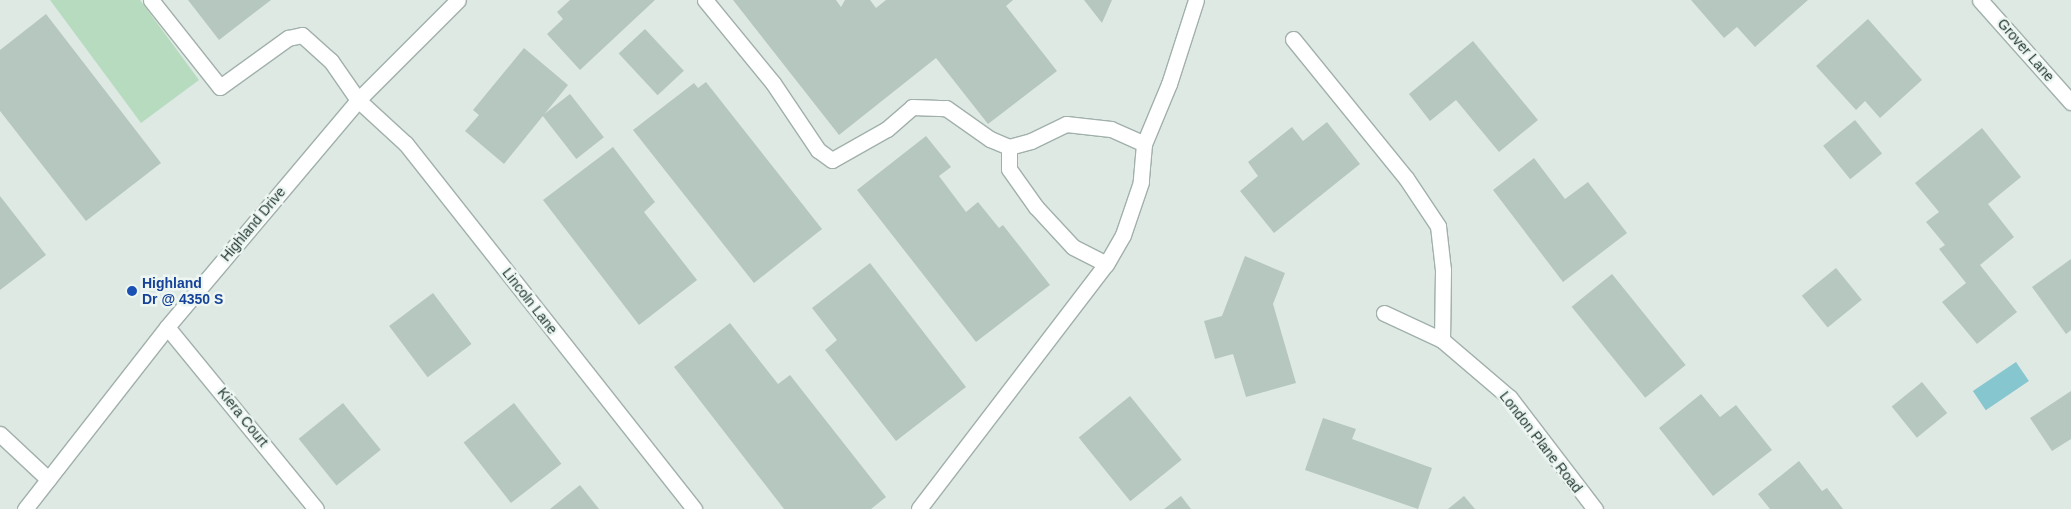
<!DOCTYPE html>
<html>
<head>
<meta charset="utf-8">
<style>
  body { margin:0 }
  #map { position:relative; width:2071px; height:509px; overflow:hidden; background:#dee9e4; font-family:Arial,sans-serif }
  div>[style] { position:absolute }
  .green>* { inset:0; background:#b6dbbf }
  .water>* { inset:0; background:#86c6ce; transform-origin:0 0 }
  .building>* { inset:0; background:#b6c7bf; transform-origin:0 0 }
  .roads { filter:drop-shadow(1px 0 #a1b0ab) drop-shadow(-1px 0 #a1b0ab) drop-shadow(0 1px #a1b0ab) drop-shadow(0 -1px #a1b0ab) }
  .lane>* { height:15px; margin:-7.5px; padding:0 7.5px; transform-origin:7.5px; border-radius:7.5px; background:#fff }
  .street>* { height:15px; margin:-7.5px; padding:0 7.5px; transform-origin:7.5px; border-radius:7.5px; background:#fff }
  .secondary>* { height:15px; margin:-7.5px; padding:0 7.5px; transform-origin:7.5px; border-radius:7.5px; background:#fff }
  .dots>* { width:14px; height:14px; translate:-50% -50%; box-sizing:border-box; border:2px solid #eef6f2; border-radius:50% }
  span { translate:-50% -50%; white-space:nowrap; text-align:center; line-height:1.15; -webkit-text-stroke:5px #eef6f2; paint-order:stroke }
  .street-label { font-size:14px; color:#203831 }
  .transit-label { font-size:14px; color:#164399; font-weight:700 }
  .left { translate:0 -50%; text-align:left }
</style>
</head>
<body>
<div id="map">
  <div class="green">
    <i style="clip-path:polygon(50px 0,140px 0,199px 80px,141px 123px)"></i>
  </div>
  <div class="water">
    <i style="left:2016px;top:362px;width:23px;height:52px;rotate:56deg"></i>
  </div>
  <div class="building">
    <i style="clip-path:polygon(188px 0,271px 0,219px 40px)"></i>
    <i style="clip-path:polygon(570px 0,655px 0,580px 70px,547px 34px,563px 19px,557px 12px)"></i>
    <i style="clip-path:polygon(733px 0,836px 0,841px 7px,845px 0,870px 0,876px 8px,886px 0,1013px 0,1006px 6px,1057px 71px,988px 124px,936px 58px,839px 135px)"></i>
    <i style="clip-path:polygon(1084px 0,1112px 0,1102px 23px)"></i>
    <i style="clip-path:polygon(1691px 0,1808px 0,1755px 47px,1737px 27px,1724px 38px)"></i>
    <i style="clip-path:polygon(46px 14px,161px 163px,86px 221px,0 111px,0 50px)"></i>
    <i style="clip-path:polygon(1868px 19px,1922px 80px,1880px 118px,1865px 101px,1856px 110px,1816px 66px)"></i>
    <i style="left:645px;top:29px;width:57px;height:36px;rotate:47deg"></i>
    <i style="clip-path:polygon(1473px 41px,1538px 120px,1499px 152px,1456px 100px,1430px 121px,1409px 94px)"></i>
    <i style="clip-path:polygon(524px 48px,568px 85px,504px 164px,465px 131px,479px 115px,473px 110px)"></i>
    <i style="clip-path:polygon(706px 82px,822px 229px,754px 283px,633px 130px,694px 83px,698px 88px)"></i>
    <i style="left:570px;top:94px;width:55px;height:35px;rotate:52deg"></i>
    <i style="left:1855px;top:120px;width:43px;height:41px;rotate:51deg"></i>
    <i style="clip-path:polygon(1327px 122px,1360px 164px,1274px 233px,1240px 191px,1258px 176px,1248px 162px,1292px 127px,1303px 141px)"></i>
    <i style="clip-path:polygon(1982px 128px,2021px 177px,1988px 204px,2014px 237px,1980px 265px,2017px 312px,1977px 344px,1942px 302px,1966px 283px,1939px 249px,1945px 245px,1926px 222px,1939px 212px,1915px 183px)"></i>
    <i style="clip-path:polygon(926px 136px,951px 167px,939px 176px,966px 212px,978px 202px,999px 228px,1003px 225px,1050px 285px,976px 342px,857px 190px)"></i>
    <i style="clip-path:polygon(613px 147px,655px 202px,644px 212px,697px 280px,639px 325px,543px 200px)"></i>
    <i style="clip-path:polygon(1534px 158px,1565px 199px,1588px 182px,1627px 233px,1563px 282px,1493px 190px)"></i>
    <i style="clip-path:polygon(0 196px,46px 255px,0 290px)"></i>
    <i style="clip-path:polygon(1245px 256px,1285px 273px,1273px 304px,1296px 383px,1246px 397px,1233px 354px,1215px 359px,1204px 321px,1222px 316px)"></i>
    <i style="clip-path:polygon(2071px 259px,2071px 330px,2066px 334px,2032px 287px)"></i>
    <i style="clip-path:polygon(870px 263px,966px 387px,896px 441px,825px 350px,837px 340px,812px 308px)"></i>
    <i style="left:1836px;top:268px;width:41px;height:44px;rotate:51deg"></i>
    <i style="left:1612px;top:274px;width:117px;height:52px;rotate:51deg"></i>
    <i style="left:433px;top:293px;width:64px;height:55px;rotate:53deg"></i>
    <i style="clip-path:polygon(730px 323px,778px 384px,790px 375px,886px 497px,871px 509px,784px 509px,674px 367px)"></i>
    <i style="left:1922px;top:382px;width:40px;height:39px;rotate:51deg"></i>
    <i style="clip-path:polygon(2071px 391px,2071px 439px,2052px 451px,2030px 418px)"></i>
    <i style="clip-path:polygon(1701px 394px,1720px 417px,1736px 405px,1772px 450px,1713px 496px,1659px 428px)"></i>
    <i style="left:1130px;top:396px;width:82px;height:66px;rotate:51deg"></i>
    <i style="left:343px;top:403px;width:60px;height:57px;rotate:51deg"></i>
    <i style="left:514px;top:403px;width:77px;height:64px;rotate:52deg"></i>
    <i style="clip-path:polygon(1323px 418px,1356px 429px,1352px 439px,1432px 468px,1418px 509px,1305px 470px)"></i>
    <i style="clip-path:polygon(1799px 461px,1822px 491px,1827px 488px,1843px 509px,1770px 509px,1758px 494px)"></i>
    <i style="clip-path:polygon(580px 485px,599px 509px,550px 509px)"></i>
    <i style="clip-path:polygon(1181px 496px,1191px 509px,1164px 509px)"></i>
    <i style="clip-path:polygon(1464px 496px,1475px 509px,1448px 509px)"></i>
  </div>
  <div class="roads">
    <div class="lane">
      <i style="left:151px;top:0;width:111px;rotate:51.6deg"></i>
      <i style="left:220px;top:87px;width:84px;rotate:-35.8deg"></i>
      <i style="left:288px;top:38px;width:14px;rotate:-12deg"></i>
      <i style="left:302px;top:35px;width:39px;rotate:42deg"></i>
      <i style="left:331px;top:61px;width:47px;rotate:55.3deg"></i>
      <i style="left:705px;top:0;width:107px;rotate:50.7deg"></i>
      <i style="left:773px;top:83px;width:81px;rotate:56.1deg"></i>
      <i style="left:818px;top:150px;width:17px;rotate:36deg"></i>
      <i style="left:832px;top:160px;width:63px;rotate:-29.4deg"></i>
      <i style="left:887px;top:129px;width:33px;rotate:-41deg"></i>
      <i style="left:912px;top:107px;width:34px;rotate:2deg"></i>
      <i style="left:946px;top:108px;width:54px;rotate:35.2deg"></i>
      <i style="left:990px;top:139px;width:21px;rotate:23deg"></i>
      <i style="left:1009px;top:147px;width:23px;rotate:-15deg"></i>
      <i style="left:1031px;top:141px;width:39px;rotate:-26deg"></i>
      <i style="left:1066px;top:124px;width:45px;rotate:6.3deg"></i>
      <i style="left:1111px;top:129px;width:36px;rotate:24deg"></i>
      <i style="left:1144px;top:144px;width:38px;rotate:95deg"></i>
      <i style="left:1141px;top:182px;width:56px;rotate:108.8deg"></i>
      <i style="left:1123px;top:235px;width:34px;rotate:120deg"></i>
      <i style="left:1106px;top:264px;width:308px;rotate:127.4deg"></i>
      <i style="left:1293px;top:39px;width:179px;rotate:50.9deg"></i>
      <i style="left:1406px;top:178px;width:58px;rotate:56.3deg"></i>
      <i style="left:1438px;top:226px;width:44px;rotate:83.5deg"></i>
      <i style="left:1443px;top:270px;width:70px;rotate:90.8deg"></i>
      <i style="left:1144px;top:144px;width:65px;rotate:-67.4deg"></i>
      <i style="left:1169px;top:84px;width:88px;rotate:-72.2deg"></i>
      <i style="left:1009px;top:147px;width:22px;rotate:90deg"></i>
      <i style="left:1009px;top:169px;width:47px;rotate:54.6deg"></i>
      <i style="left:1036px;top:207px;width:54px;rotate:47.2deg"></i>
      <i style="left:1073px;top:247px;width:37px;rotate:27deg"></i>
      <i style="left:0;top:434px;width:66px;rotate:43.2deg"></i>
    </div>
    <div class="street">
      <i style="left:1980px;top:0;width:137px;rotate:48.3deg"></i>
      <i style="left:1384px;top:313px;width:64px;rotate:25deg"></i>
      <i style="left:1442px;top:340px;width:89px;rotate:40.5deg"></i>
      <i style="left:1510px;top:398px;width:140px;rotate:52.6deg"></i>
      <i style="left:167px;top:327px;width:235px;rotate:50.7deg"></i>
    </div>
    <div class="secondary">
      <i style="left:358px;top:100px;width:65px;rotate:42.5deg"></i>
      <i style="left:406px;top:144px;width:465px;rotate:51.7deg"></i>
      <i style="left:25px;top:509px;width:231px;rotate:-52deg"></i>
      <i style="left:167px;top:327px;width:297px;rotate:-49.9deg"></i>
      <i style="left:358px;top:100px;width:141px;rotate:-45deg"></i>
    </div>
  </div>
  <div class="dots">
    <i style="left:132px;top:291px;background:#1a4fb4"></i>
  </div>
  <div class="street-label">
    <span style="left:2026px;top:50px;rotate:49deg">Grover Lane</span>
    <span style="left:253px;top:224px;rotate:-50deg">Highland Drive</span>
    <span style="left:530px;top:301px;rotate:52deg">Lincoln Lane</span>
    <span style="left:243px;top:417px;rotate:51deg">Kiera Court</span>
    <span style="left:1541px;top:442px;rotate:52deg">London Plane Road</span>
  </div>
  <div class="transit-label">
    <span class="left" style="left:142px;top:291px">Highland<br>Dr @ 4350 S</span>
  </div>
</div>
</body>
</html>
